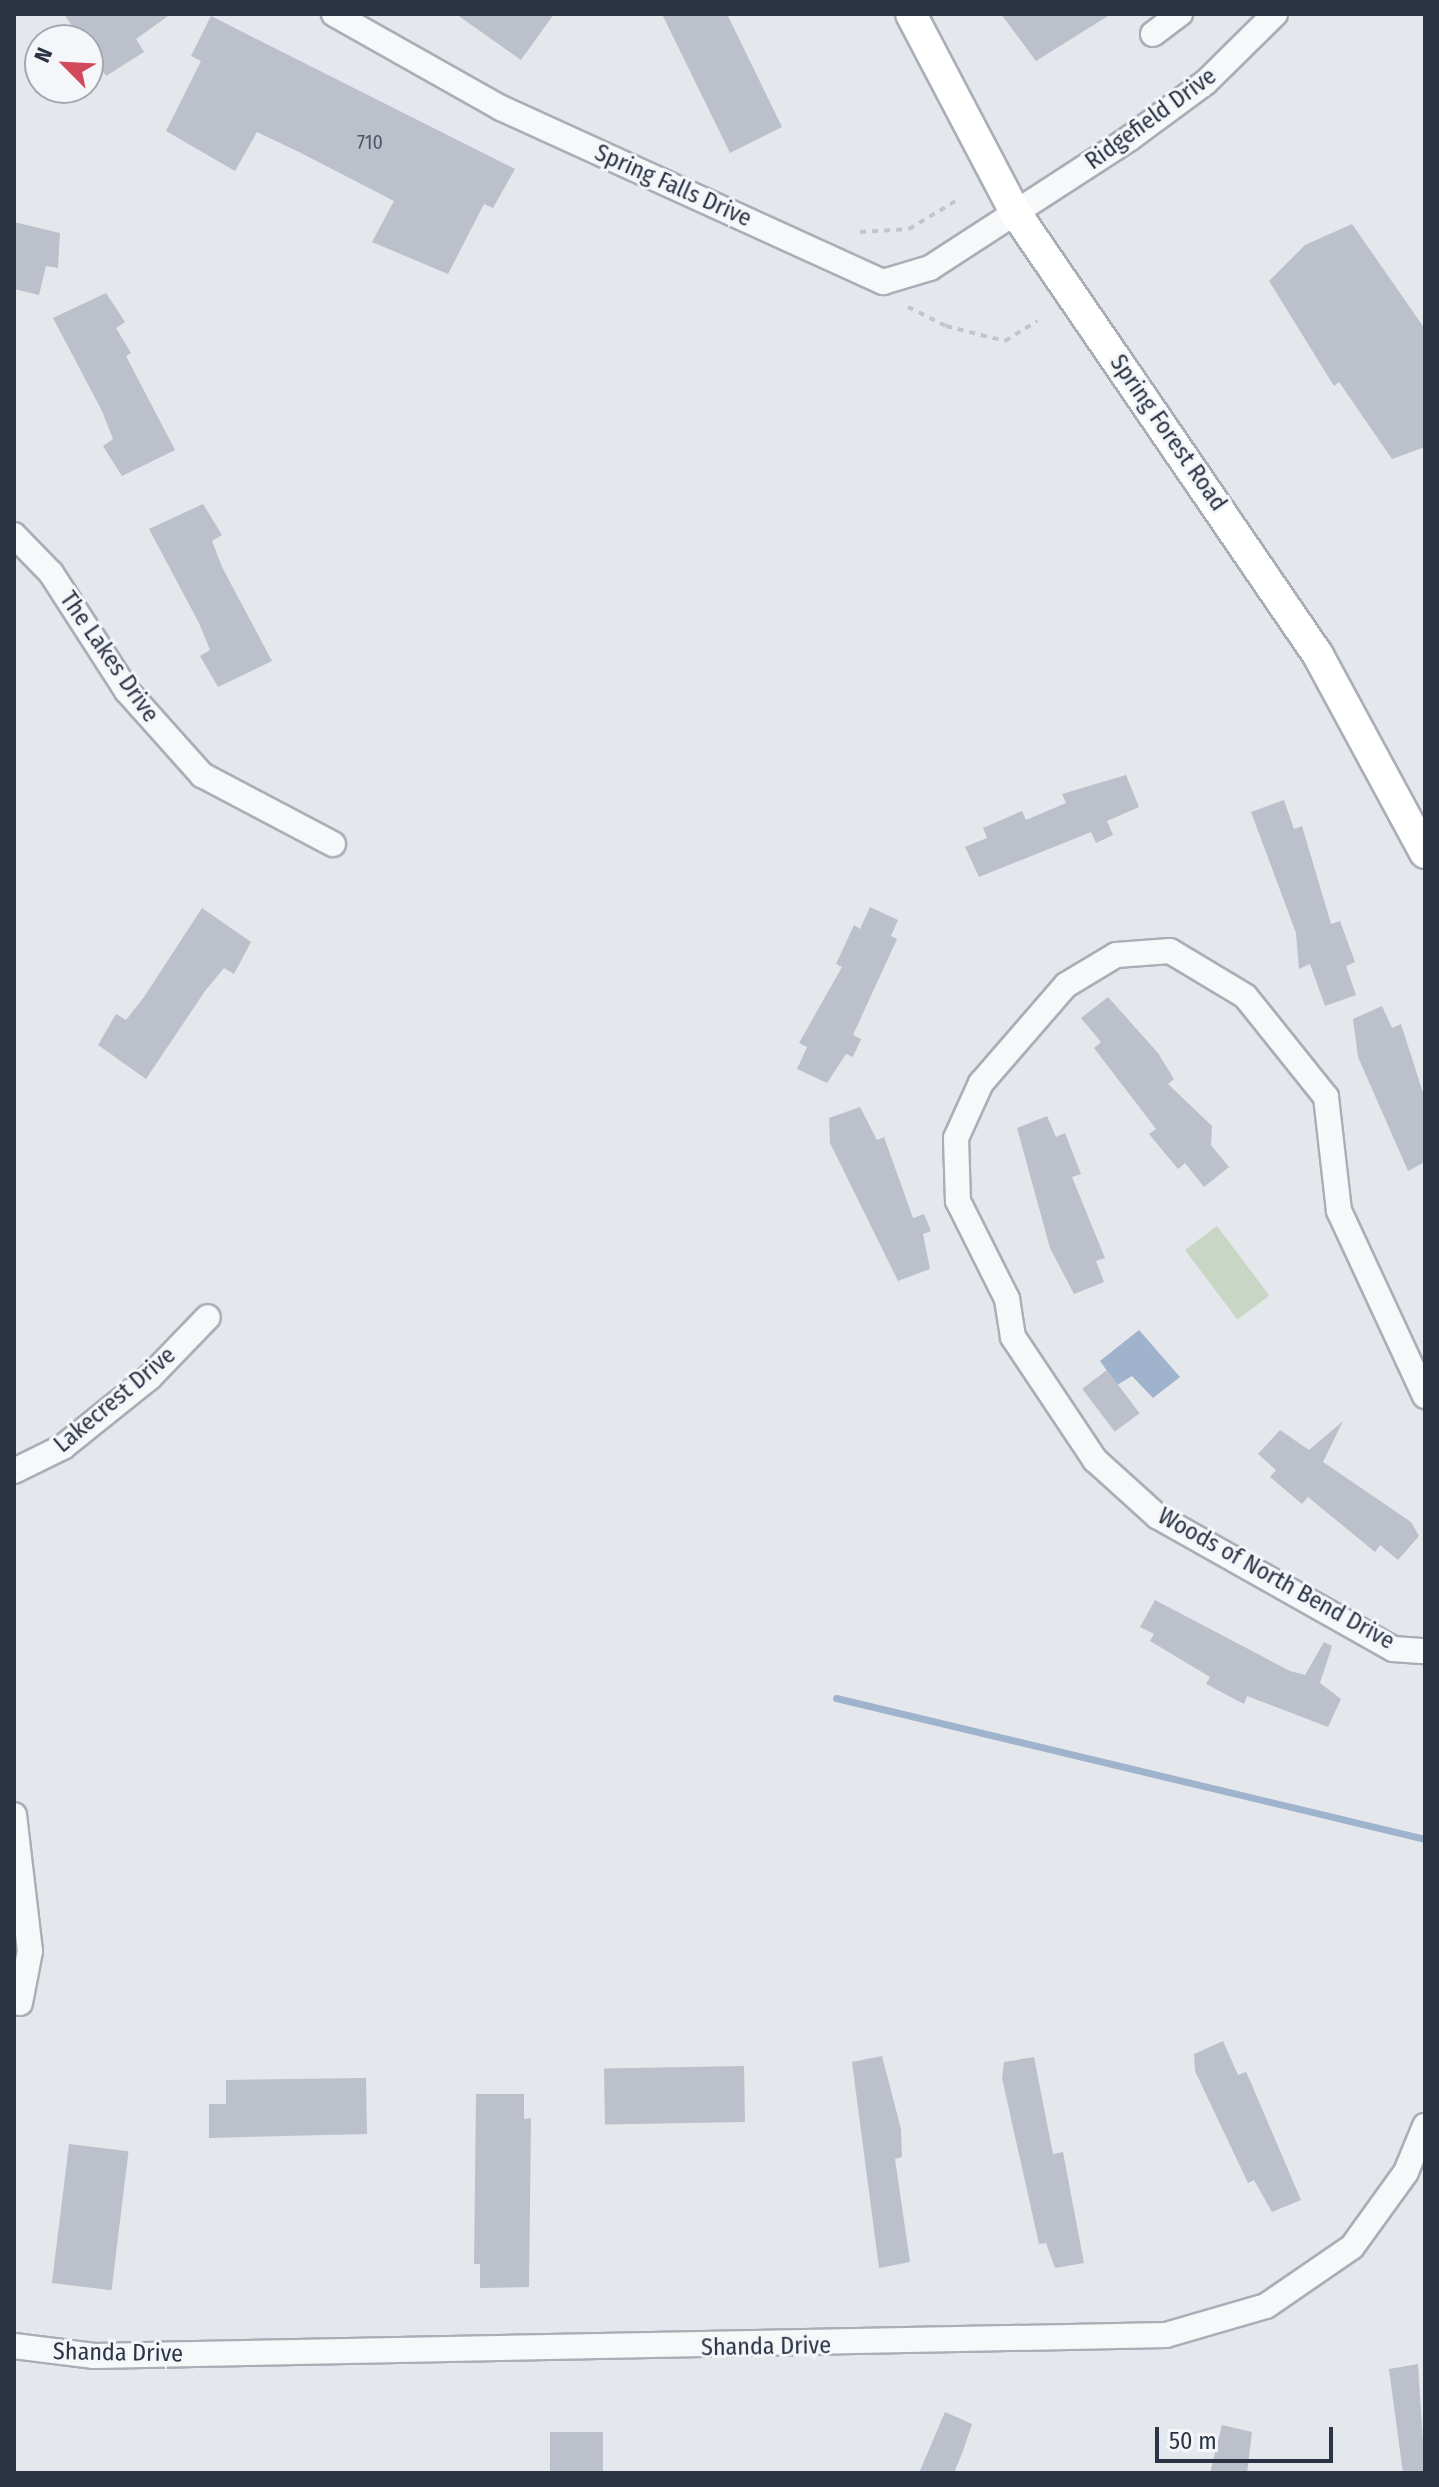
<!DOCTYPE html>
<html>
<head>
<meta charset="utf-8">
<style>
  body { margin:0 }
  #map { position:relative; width:1439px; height:2487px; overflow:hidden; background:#e4e7ec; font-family:"Fira Sans Condensed",sans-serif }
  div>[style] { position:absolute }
  .green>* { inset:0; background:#c9d6c5; transform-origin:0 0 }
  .water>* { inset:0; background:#9fb4cc }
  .stream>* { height:7px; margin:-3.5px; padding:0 3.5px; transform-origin:3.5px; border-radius:3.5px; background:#9fb4cc }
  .building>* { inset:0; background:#bbc0ca; transform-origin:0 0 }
  .path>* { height:4px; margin-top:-2px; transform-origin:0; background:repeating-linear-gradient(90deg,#c2c5cb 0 6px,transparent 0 12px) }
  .roads { filter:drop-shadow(2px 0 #a9aeb7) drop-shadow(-2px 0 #a9aeb7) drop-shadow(0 2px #a9aeb7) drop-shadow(0 -2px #a9aeb7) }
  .minor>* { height:24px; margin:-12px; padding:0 12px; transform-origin:12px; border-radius:12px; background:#f7f8fa }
  .major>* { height:30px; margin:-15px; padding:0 15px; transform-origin:15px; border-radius:15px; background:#fff }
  span { translate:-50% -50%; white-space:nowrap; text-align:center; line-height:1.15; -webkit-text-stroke:6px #f4f6f9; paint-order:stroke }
  .number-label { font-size:20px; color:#4f5766 }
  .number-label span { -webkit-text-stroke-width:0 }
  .street-label { font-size:24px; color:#2b3445 }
  .frame { position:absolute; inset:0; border:16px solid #2b3445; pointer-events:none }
  .north { position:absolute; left:24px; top:24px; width:80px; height:80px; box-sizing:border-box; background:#f4f6f9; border:2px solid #a4a8b1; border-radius:50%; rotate:294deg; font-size:22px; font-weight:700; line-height:32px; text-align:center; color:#2b3445 }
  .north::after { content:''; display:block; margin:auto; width:28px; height:36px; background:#d1495b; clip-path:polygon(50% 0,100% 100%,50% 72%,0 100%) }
  .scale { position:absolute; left:1155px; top:2427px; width:178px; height:36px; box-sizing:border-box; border:4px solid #2b3445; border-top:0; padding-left:10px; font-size:24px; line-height:28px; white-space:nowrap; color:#2b3445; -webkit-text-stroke:6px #f4f6f9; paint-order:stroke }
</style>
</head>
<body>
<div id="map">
  <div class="green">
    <i style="left:1217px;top:1226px;width:87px;height:40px;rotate:53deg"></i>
  </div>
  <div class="water">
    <i style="clip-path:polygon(1139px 1330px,1180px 1377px,1153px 1398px,1132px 1376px,1117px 1385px,1100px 1361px)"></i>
  </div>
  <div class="stream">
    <i style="left:836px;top:1698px;width:606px;rotate:13.46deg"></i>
  </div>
  <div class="building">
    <i style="clip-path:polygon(64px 14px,171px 14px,136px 39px,144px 52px,106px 76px)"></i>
    <i style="clip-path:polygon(456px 14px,554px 14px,521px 60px)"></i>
    <i style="clip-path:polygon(662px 14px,727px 14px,782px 127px,730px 153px)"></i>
    <i style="clip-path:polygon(1001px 14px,1111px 14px,1036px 61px)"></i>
    <i style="clip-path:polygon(211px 16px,515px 169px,493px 208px,484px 204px,448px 274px,372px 242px,394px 201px,299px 152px,257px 132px,235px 171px,166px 131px,201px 61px,191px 56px)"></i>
    <i style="clip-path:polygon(14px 222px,60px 233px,58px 268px,46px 266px,39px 295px,14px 289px)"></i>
    <i style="clip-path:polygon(1352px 224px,1425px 329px,1425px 447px,1392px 459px,1339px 382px,1334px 386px,1269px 281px,1305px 245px)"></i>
    <i style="clip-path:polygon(106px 293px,125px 322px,116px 328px,131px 353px,126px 356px,175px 450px,122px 476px,103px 446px,113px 439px,102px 411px,53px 318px)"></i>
    <i style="clip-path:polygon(203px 504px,222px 535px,212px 541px,222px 567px,272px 661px,218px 687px,200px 656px,210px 650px,199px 623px,149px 529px)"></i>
    <i style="clip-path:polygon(1126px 775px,1139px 807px,1107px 821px,1113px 835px,1096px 843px,1091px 832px,979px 877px,965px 847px,987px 838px,983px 828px,1022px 811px,1026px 820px,1066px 803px,1062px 794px)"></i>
    <i style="clip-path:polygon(1284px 800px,1294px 829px,1302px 826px,1331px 924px,1340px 921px,1355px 962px,1346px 966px,1356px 995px,1325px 1006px,1310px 964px,1299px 969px,1296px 933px,1251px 812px)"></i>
    <i style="clip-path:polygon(870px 907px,898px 920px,891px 936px,897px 939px,853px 1035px,861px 1039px,853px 1057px,846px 1054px,827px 1083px,797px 1069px,807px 1047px,799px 1043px,842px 967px,836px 964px,854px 925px,860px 929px)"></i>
    <i style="clip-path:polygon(202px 908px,251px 942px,234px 974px,224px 968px,205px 991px,146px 1079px,98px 1045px,116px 1014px,126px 1020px,144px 997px)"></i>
    <i style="clip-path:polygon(1108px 997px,1158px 1053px,1174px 1079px,1168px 1084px,1212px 1126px,1211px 1145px,1229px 1167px,1204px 1187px,1185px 1163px,1178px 1169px,1149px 1134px,1156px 1129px,1094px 1048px,1101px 1042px,1081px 1018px)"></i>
    <i style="clip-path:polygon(1382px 1006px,1392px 1028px,1401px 1024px,1425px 1099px,1425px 1162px,1408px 1171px,1358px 1057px,1353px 1019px)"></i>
    <i style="clip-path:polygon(860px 1107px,877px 1140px,884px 1137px,913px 1218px,924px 1214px,931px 1231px,923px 1234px,930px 1269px,898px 1281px,830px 1143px,829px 1118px)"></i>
    <i style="clip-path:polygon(1047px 1116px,1056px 1137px,1065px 1133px,1081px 1174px,1072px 1177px,1105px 1258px,1096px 1261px,1104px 1282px,1074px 1294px,1050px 1248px,1017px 1128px)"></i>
    <i style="left:1107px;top:1370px;width:54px;height:31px;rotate:53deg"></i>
    <i style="clip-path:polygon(1343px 1421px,1323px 1462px,1411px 1522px,1419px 1536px,1398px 1560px,1380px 1545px,1375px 1552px,1308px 1497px,1302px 1504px,1270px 1477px,1276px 1470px,1258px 1454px,1280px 1430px,1309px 1450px)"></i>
    <i style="clip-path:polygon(1155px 1600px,1290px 1671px,1305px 1675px,1324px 1642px,1332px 1646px,1320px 1683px,1341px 1699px,1328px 1727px,1247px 1696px,1244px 1704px,1206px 1684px,1210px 1677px,1150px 1641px,1154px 1634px,1140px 1627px)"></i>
    <i style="clip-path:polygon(1223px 2041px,1238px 2075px,1246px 2072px,1251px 2083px,1301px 2200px,1272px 2212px,1254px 2180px,1248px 2183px,1195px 2071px,1194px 2054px)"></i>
    <i style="clip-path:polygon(882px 2056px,901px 2129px,902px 2157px,895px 2159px,910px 2262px,879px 2268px,852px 2062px)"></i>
    <i style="clip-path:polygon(1034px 2057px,1053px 2154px,1063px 2152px,1084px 2263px,1055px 2268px,1046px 2243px,1039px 2244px,1002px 2078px,1004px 2062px)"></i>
    <i style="left:744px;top:2066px;width:56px;height:140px;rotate:89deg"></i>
    <i style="clip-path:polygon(366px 2078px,367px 2134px,209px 2138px,209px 2104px,226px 2104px,226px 2080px)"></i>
    <i style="clip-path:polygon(476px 2094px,524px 2094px,524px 2119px,531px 2118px,529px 2287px,480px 2288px,480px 2264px,474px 2264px)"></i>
    <i style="left:69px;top:2144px;width:60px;height:140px;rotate:7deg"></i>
    <i style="clip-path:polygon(1418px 2364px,1425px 2473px,1403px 2473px,1389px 2369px)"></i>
    <i style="clip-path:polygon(945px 2412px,972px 2424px,963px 2451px,954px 2473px,919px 2473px)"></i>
    <i style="clip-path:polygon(1222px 2425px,1252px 2432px,1247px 2473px,1210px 2473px)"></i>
    <i style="left:603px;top:2432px;width:41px;height:53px;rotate:90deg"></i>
  </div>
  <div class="path">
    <i style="left:860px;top:232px;width:49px;rotate:-3.5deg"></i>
    <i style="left:909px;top:229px;width:58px;rotate:-31deg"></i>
    <i style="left:908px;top:307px;width:42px;rotate:26.6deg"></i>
    <i style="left:946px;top:326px;width:61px;rotate:14.3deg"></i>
    <i style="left:1005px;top:341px;width:38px;rotate:-32deg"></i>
  </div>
  <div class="roads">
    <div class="minor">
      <i style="left:334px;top:14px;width:192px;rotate:29.4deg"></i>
      <i style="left:501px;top:108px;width:420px;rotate:24.5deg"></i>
      <i style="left:883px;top:282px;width:49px;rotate:-16.6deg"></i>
      <i style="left:930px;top:268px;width:239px;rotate:-33deg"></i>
      <i style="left:1130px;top:138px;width:94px;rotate:-36.4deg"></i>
      <i style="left:1206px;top:82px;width:97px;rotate:-44.6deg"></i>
      <i style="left:1153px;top:34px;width:34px;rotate:-37deg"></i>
      <i style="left:14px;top:535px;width:53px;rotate:45.8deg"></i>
      <i style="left:51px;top:573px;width:140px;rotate:57.2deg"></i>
      <i style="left:127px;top:691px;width:113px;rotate:48.2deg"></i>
      <i style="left:202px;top:775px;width:148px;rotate:27.8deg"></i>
      <i style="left:1425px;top:1396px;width:204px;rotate:-114.9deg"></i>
      <i style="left:1339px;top:1211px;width:115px;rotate:-96.5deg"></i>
      <i style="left:1326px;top:1097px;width:129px;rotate:-128.7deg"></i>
      <i style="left:1245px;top:996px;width:87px;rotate:-149deg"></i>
      <i style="left:1170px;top:951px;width:54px;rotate:175.8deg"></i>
      <i style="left:1116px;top:955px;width:58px;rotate:149deg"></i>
      <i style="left:1066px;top:985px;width:130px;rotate:130.9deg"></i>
      <i style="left:981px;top:1083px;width:60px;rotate:114.4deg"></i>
      <i style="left:956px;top:1138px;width:63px;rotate:88.2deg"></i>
      <i style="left:958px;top:1201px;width:110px;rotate:63.4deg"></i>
      <i style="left:1007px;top:1299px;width:38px;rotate:81deg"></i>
      <i style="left:1013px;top:1337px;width:148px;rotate:56.3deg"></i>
      <i style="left:1095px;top:1460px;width:84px;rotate:42.1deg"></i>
      <i style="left:1157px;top:1516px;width:271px;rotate:29.4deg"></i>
      <i style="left:1393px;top:1649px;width:32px;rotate:4deg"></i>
      <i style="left:14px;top:1471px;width:55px;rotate:-26.1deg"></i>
      <i style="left:63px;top:1447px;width:112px;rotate:-38.8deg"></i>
      <i style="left:150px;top:1377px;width:83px;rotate:-46deg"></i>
      <i style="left:14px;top:1815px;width:137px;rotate:83.3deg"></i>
      <i style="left:30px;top:1951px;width:53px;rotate:100.9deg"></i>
      <i style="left:14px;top:2346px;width:81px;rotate:7.1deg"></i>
      <i style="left:94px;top:2356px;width:1072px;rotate:-1.12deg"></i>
      <i style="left:1166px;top:2335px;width:104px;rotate:-16.2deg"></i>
      <i style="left:1266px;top:2306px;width:104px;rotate:-34.5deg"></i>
      <i style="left:1352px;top:2247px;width:92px;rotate:-54.2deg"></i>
      <i style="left:1406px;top:2172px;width:50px;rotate:-67.6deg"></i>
    </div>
    <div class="major">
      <i style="left:911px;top:14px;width:224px;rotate:62.3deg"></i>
      <i style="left:1015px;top:212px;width:537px;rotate:55.63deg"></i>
      <i style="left:1318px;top:655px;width:225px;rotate:61.6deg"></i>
    </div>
  </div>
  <div class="number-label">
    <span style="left:370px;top:142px">710</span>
  </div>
  <div class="street-label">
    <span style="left:1151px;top:119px;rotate:-36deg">Ridgefield Drive</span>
    <span style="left:673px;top:186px;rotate:24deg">Spring Falls Drive</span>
    <span style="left:1168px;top:433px;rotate:55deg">Spring Forest Road</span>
    <span style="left:109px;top:657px;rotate:55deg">The Lakes Drive</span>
    <span style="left:115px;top:1400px;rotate:-40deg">Lakecrest Drive</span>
    <span style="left:1276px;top:1579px;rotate:29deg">Woods of North Bend Drive</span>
    <span style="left:766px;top:2347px;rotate:-1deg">Shanda Drive</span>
    <span style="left:118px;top:2353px;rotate:1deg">Shanda Drive</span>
  </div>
  <div class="frame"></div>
  <div class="north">N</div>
  <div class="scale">50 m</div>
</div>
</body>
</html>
